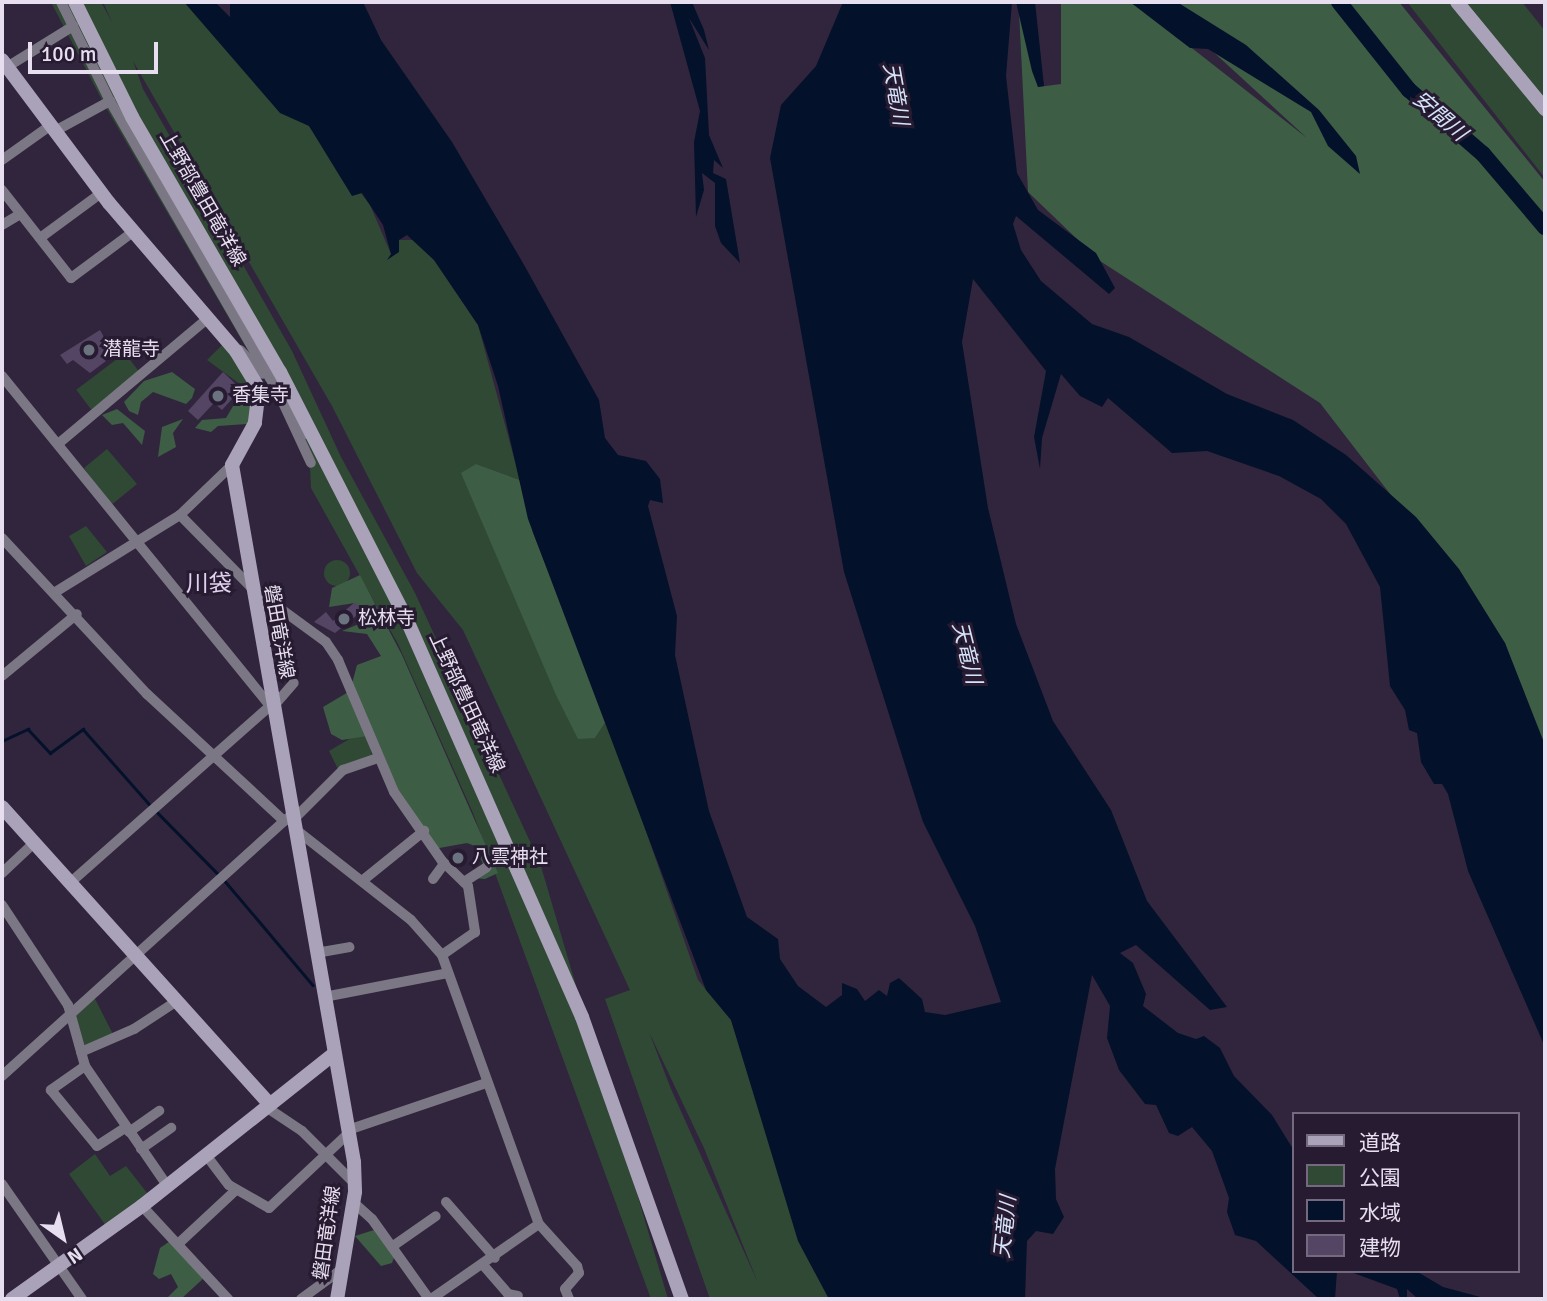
<!DOCTYPE html>
<html>
<head>
<meta charset="utf-8">
<style>
  body { margin:0 }
  #map { position:relative; width:1547px; height:1301px; overflow:hidden; background:#31253d; font-family:Signika,"Noto Sans JP",sans-serif }
  div>[style] { position:absolute }
  .green>* { inset:0; background:#304935; transform-origin:0 0 }
  .round { border-radius:50% }
  .forest>* { inset:0; background:#3d5d45 }
  .water>* { inset:0; background:#04112a }
  .stream>* { height:2.5px; margin:-1.25px; padding:0 1.25px; transform-origin:1.25px; border-radius:1.25px; background:#04112a }
  .river>* { height:16px; margin:-8px; padding:0 8px; transform-origin:8px; border-radius:8px; background:#04112a }
  .building>* { inset:0; background:#554564 }
  .street>* { height:10px; margin:-5px; padding:0 5px; transform-origin:5px; border-radius:5px; background:#7c7784 }
  .secondary>* { height:14px; margin:-7px; padding:0 7px; transform-origin:7px; border-radius:7px; background:#aaa2b8 }
  .dots>* { width:19px; height:19px; translate:-50% -50%; box-sizing:border-box; border:4px solid #271b32; border-radius:50% }
  span { translate:-50% -50%; white-space:nowrap; text-align:center; line-height:1.15; -webkit-text-stroke:6px #271b32; paint-order:stroke }
  .street-label { font-size:19px; color:#e7dfef }
  .poi-label { font-size:19px; color:#e7dfef }
  .left { translate:0 -50%; text-align:left }
  .water-label { font-size:21px; color:#d6e4fb; font-style:italic }
  .quarter-label { font-size:23px; color:#e1d1f0 }
  .frame { position:absolute; inset:0; border:4px solid #e7dfef; pointer-events:none }
  .legend { position:absolute; left:1292px; top:1112px; width:228px; height:161px; box-sizing:border-box; background:#271b32; border:2px solid #74697e; margin:0; padding:9px 12px; list-style:none; font-size:21px; color:#e7dfef }
  .legend li { display:flex; align-items:center; gap:14px; height:35px }
  .legend b { width:35px; border:2px solid #74697e }
  .north { position:absolute; left:28px; top:1203px; width:70px; height:70px; -webkit-text-stroke:5px #271b32; paint-order:stroke; rotate:146deg; font-size:19px; font-weight:700; line-height:28px; text-align:center; color:#e7dfef }
  .north::after { content:''; display:block; margin:auto; width:24px; height:32px; background:#e7dfef; clip-path:polygon(50% 0,100% 100%,50% 72%,0 100%) }
  .scale { position:absolute; left:28px; top:42px; width:130px; height:32px; box-sizing:border-box; border:4px solid #e7dfef; border-top:0; padding-left:9px; font-size:21px; line-height:24px; white-space:nowrap; color:#e7dfef; -webkit-text-stroke:5px #271b32; paint-order:stroke }
</style>
</head>
<body>
<div id="map">
  <div class="green">
    <i style="clip-path:polygon(evenodd,51px 2px,101px 2px,112px 22px,103px 2px,190px 2px,309px 126px,370px 205px,391px 254px,399px 251px,399px 240px,413px 240px,434px 260px,478px 325px,520px 480px,476px 464px,595px 738px,607px 720px,698px 980px,731px 1020px,802px 1248px,829px 1299px,710px 1299px,605px 999px,630px 990px,463px 630px,417px 573px,332px 406px,133px 61px,143px 89px,292px 351px,341px 457px,415px 593px,540px 863px,668px 1299px,651px 1299px,473px 813px,398px 644px,311px 488px,310px 467px,282px 409px,104px 104px,51px 2px,649px 1032px,704px 1148px,758px 1283px,671px 1089px,649px 1032px)"></i>
    <i style="clip-path:polygon(1407px 2px,1522px 2px,1545px 31px,1545px 178px)"></i>
    <i style="clip-path:polygon(223px 344px,255px 386px,248px 390px,207px 360px)"></i>
    <i style="left:125px;top:353px;width:25px;height:61px;rotate:53deg"></i>
    <i style="clip-path:polygon(107px 449px,137px 484px,110px 506px,84px 468px)"></i>
    <i style="clip-path:polygon(86px 526px,107px 552px,86px 566px,69px 536px)"></i>
    <i class="round" style="left:324px;top:560px;width:26px;height:26px"></i>
    <i style="clip-path:polygon(358px 734px,367px 736px,373px 759px,340px 773px,329px 751px)"></i>
    <i style="clip-path:polygon(94px 997px,114px 1036px,84px 1048px,74px 1016px)"></i>
    <i style="clip-path:polygon(95px 1154px,110px 1176px,126px 1166px,151px 1198px,109px 1230px,69px 1174px)"></i>
  </div>
  <div class="forest">
    <i style="clip-path:polygon(1061px 2px,1133px 2px,1307px 138px,1159px 2px,1399px 2px,1545px 182px,1545px 753px,1505px 643px,1320px 403px,1100px 261px,1028px 192px,1019px 11px,1038px 87px,1061px 84px)"></i>
    <i style="clip-path:polygon(172px 372px,195px 389px,192px 398px,186px 404px,153px 392px,141px 402px,138px 415px,129px 411px,124px 402px,144px 381px)"></i>
    <i style="clip-path:polygon(256px 394px,259px 409px,247px 424px,218px 426px,211px 432px,195px 428px,202px 420px,226px 418px,239px 396px)"></i>
    <i style="clip-path:polygon(117px 409px,145px 431px,142px 445px,123px 423px,112px 425px,102px 415px)"></i>
    <i style="clip-path:polygon(183px 419px,173px 433px,176px 447px,158px 457px,162px 427px)"></i>
    <i style="clip-path:polygon(476px 464px,520px 480px,533px 533px,607px 720px,595px 738px,578px 739px,556px 695px,461px 473px)"></i>
    <i style="clip-path:polygon(360px 575px,402px 655px,498px 873px,485px 879px,474px 878px,483px 864px,475px 846px,467px 843px,434px 849px,391px 786px,367px 736px,342px 740px,331px 734px,323px 707px,350px 691px,357px 665px,381px 656px,367px 634px,342px 631px,366px 621px,355px 603px,329px 607px,332px 588px)"></i>
    <i style="clip-path:polygon(374px 1230px,395px 1255px,392px 1263px,381px 1266px,355px 1236px)"></i>
    <i style="clip-path:polygon(173px 1239px,206px 1276px,181px 1299px,166px 1299px,178px 1287px,171px 1274px,159px 1279px,153px 1274px,160px 1248px)"></i>
  </div>
  <div class="water">
    <i style="clip-path:polygon(184px 2px,215px 2px,230px 17px,230px 2px,363px 2px,381px 40px,452px 142px,523px 263px,599px 400px,605px 438px,618px 455px,646px 461px,660px 479px,663px 503px,650px 500px,648px 506px,677px 616px,675px 655px,709px 811px,747px 917px,778px 939px,780px 959px,798px 986px,826px 1007px,842px 995px,842px 983px,857px 989px,865px 1001px,879px 990px,887px 996px,890px 983px,899px 978px,922px 999px,925px 1012px,945px 1015px,1001px 1002px,975px 926px,923px 822px,844px 572px,770px 158px,781px 105px,816px 66px,843px 2px,1012px 2px,1006px 76px,1017px 173px,1038px 210px,1096px 253px,1115px 288px,1109px 294px,1016px 216px,1013px 224px,1021px 250px,1041px 281px,1092px 324px,1129px 337px,1227px 394px,1293px 420px,1346px 455px,1416px 517px,1459px 569px,1505px 643px,1545px 745px,1545px 1047px,1468px 871px,1448px 794px,1442px 784px,1434px 784px,1421px 762px,1417px 733px,1409px 730px,1405px 710px,1390px 686px,1380px 587px,1346px 524px,1321px 499px,1279px 476px,1207px 451px,1172px 453px,1108px 398px,1102px 407px,1080px 396px,1061px 374px,1042px 438px,1040px 469px,1034px 437px,1046px 371px,973px 279px,962px 342px,988px 508px,1016px 624px,1053px 721px,1111px 810px,1147px 901px,1227px 1007px,1210px 1010px,1136px 945px,1120px 953px,1133px 963px,1146px 994px,1143px 1006px,1178px 1033px,1196px 1039px,1204px 1036px,1220px 1048px,1234px 1076px,1272px 1115px,1293px 1149px,1293px 1271px,1337px 1271px,1335px 1299px,1319px 1299px,1256px 1241px,1235px 1235px,1227px 1212px,1229px 1198px,1212px 1151px,1192px 1127px,1178px 1136px,1169px 1133px,1156px 1105px,1145px 1104px,1119px 1070px,1107px 1038px,1110px 1006px,1092px 975px,1055px 1169px,1056px 1199px,1064px 1217px,1053px 1234px,1036px 1231px,1027px 1241px,1025px 1299px,829px 1299px,798px 1241px,731px 1020px,706px 990px,528px 519px,498px 386px,478px 325px,434px 260px,407px 235px,399px 240px,399px 252px,387px 260px,391px 254px,383px 225px,362px 193px,352px 196px,309px 126px,280px 113px)"></i>
    <i style="clip-path:polygon(670px 2px,692px 2px,704px 30px,709px 50px,689px 18px,705px 58px,709px 135px,723px 168px,714px 160px,713px 173px,726px 179px,740px 263px,721px 243px,715px 226px,715px 183px,702px 173px,704px 190px,696px 217px,694px 142px,700px 111px)"></i>
    <i style="clip-path:polygon(1016px 2px,1035px 2px,1044px 86px,1038px 87px,1032px 71px)"></i>
    <i style="clip-path:polygon(1130px 2px,1177px 2px,1246px 45px,1319px 110px,1356px 156px,1360px 174px,1328px 146px,1311px 112px,1208px 49px,1190px 48px)"></i>
    <i style="clip-path:polygon(1348px 1271px,1416px 1271px,1443px 1287px,1488px 1299px,1418px 1299px,1407px 1289px,1407px 1299px,1400px 1299px,1397px 1289px)"></i>
  </div>
  <div class="stream">
    <i style="left:2px;top:741px;width:29px;rotate:-25deg"></i>
    <i style="left:28px;top:729px;width:33px;rotate:47deg"></i>
    <i style="left:50px;top:753px;width:41px;rotate:-36deg"></i>
    <i style="left:83px;top:729px;width:103px;rotate:48.6deg"></i>
    <i style="left:156px;top:811px;width:91px;rotate:45.4deg"></i>
    <i style="left:225px;top:881px;width:136px;rotate:49.8deg"></i>
  </div>
  <div class="river">
    <i style="left:1339px;top:2px;width:112px;rotate:51.5deg"></i>
    <i style="left:1409px;top:90px;width:98px;rotate:40.9deg"></i>
    <i style="left:1483px;top:154px;width:96px;rotate:49.7deg"></i>
  </div>
  <div class="building">
    <i style="clip-path:polygon(100px 330px,114px 355px,90px 373px,73px 360px,67px 364px,60px 355px)"></i>
    <i style="clip-path:polygon(223px 372px,241px 389px,222px 410px,214px 403px,198px 420px,188px 411px)"></i>
    <i style="clip-path:polygon(355px 602px,362px 611px,335px 633px,314px 622px,326px 612px,333px 621px)"></i>
  </div>
  <div class="street">
    <i style="left:61px;top:2px;width:110px;rotate:63.7deg"></i>
    <i style="left:110px;top:101px;width:336px;rotate:60deg"></i>
    <i style="left:278px;top:392px;width:78px;rotate:65.1deg"></i>
    <i style="left:7px;top:67px;width:78px;rotate:-31.8deg"></i>
    <i style="left:55px;top:131px;width:63px;rotate:-28.6deg"></i>
    <i style="left:2px;top:160px;width:60px;rotate:-35.5deg"></i>
    <i style="left:2px;top:190px;width:112px;rotate:51.9deg"></i>
    <i style="left:71px;top:278px;width:77px;rotate:-36.6deg"></i>
    <i style="left:2px;top:225px;width:21px;rotate:-31deg"></i>
    <i style="left:40px;top:238px;width:76px;rotate:-36.4deg"></i>
    <i style="left:240px;top:350px;width:33px;rotate:46deg"></i>
    <i style="left:2px;top:376px;width:424px;rotate:50.9deg"></i>
    <i style="left:283px;top:400px;width:41px;rotate:55.9deg"></i>
    <i style="left:58px;top:444px;width:196px;rotate:-40deg"></i>
    <i style="left:180px;top:515px;width:101px;rotate:45.4deg"></i>
    <i style="left:251px;top:587px;width:93px;rotate:36.3deg"></i>
    <i style="left:326px;top:642px;width:22px;rotate:56deg"></i>
    <i style="left:338px;top:660px;width:143px;rotate:67deg"></i>
    <i style="left:394px;top:792px;width:84px;rotate:55.2deg"></i>
    <i style="left:442px;top:861px;width:36px;rotate:44deg"></i>
    <i style="left:468px;top:886px;width:47px;rotate:81.3deg"></i>
    <i style="left:475px;top:932px;width:40px;rotate:145.1deg"></i>
    <i style="left:2px;top:538px;width:213px;rotate:47.1deg"></i>
    <i style="left:147px;top:694px;width:187px;rotate:42.8deg"></i>
    <i style="left:57px;top:591px;width:145px;rotate:-31.7deg"></i>
    <i style="left:180px;top:515px;width:72px;rotate:-43.9deg"></i>
    <i style="left:2px;top:676px;width:97px;rotate:-39.6deg"></i>
    <i style="left:272px;top:708px;width:33px;rotate:-49deg"></i>
    <i style="left:293px;top:820px;width:71px;rotate:-45deg"></i>
    <i style="left:343px;top:770px;width:36px;rotate:-19deg"></i>
    <i style="left:295px;top:829px;width:147px;rotate:38.1deg"></i>
    <i style="left:411px;top:920px;width:47px;rotate:48.5deg"></i>
    <i style="left:442px;top:955px;width:286px;rotate:70.2deg"></i>
    <i style="left:539px;top:1224px;width:57px;rotate:47.9deg"></i>
    <i style="left:577px;top:1266px;width:7px;rotate:74deg"></i>
    <i style="left:579px;top:1273px;width:21px;rotate:131deg"></i>
    <i style="left:565px;top:1289px;width:11px;rotate:68deg"></i>
    <i style="left:2px;top:873px;width:44px;rotate:-43.2deg"></i>
    <i style="left:433px;top:879px;width:19px;rotate:-54deg"></i>
    <i style="left:362px;top:881px;width:80px;rotate:-38.9deg"></i>
    <i style="left:71px;top:882px;width:268px;rotate:-41.5deg"></i>
    <i style="left:464px;top:882px;width:27px;rotate:-33deg"></i>
    <i style="left:2px;top:905px;width:120px;rotate:56.6deg"></i>
    <i style="left:68px;top:1005px;width:63px;rotate:74.4deg"></i>
    <i style="left:85px;top:1066px;width:143px;rotate:55.5deg"></i>
    <i style="left:316px;top:953px;width:34px;rotate:-10deg"></i>
    <i style="left:324px;top:997px;width:122px;rotate:-10.9deg"></i>
    <i style="left:81px;top:1052px;width:58px;rotate:-23.5deg"></i>
    <i style="left:134px;top:1029px;width:51px;rotate:-33.1deg"></i>
    <i style="left:85px;top:1066px;width:42px;rotate:144.8deg"></i>
    <i style="left:51px;top:1090px;width:72px;rotate:50.6deg"></i>
    <i style="left:97px;top:1146px;width:35px;rotate:-33deg"></i>
    <i style="left:2px;top:1076px;width:385px;rotate:-42.1deg"></i>
    <i style="left:266px;top:1107px;width:43px;rotate:33.7deg"></i>
    <i style="left:302px;top:1131px;width:74px;rotate:45deg"></i>
    <i style="left:348px;top:1130px;width:146px;rotate:-18.8deg"></i>
    <i style="left:129px;top:1132px;width:37px;rotate:-35deg"></i>
    <i style="left:141px;top:1149px;width:37px;rotate:-35deg"></i>
    <i style="left:206px;top:1155px;width:38px;rotate:53deg"></i>
    <i style="left:229px;top:1185px;width:46px;rotate:29.9deg"></i>
    <i style="left:269px;top:1208px;width:110px;rotate:-43.2deg"></i>
    <i style="left:2px;top:1184px;width:140px;rotate:55.2deg"></i>
    <i style="left:353px;top:1202px;width:25px;rotate:42deg"></i>
    <i style="left:372px;top:1219px;width:98px;rotate:54.5deg"></i>
    <i style="left:446px;top:1202px;width:74px;rotate:48.8deg"></i>
    <i style="left:142px;top:1206px;width:127px;rotate:47.2deg"></i>
    <i style="left:178px;top:1244px;width:79px;rotate:-43deg"></i>
    <i style="left:393px;top:1246px;width:52px;rotate:-34.9deg"></i>
    <i style="left:484px;top:1266px;width:37px;rotate:49deg"></i>
    <i style="left:508px;top:1294px;width:10px;rotate:11deg"></i>
    <i style="left:301px;top:1299px;width:51px;rotate:-36.2deg"></i>
    <i style="left:431px;top:1299px;width:131px;rotate:-34.8deg"></i>
  </div>
  <div class="secondary">
    <i style="left:75px;top:2px;width:128px;rotate:63.6deg"></i>
    <i style="left:132px;top:117px;width:295px;rotate:59.9deg"></i>
    <i style="left:280px;top:372px;width:276px;rotate:62.9deg"></i>
    <i style="left:406px;top:618px;width:436px;rotate:66.2deg"></i>
    <i style="left:582px;top:1017px;width:299px;rotate:70.5deg"></i>
    <i style="left:1457px;top:2px;width:139px;rotate:50.6deg"></i>
    <i style="left:2px;top:60px;width:179px;rotate:53.2deg"></i>
    <i style="left:109px;top:203px;width:195px;rotate:49.4deg"></i>
    <i style="left:236px;top:351px;width:44px;rotate:58.8deg"></i>
    <i style="left:259px;top:389px;width:34px;rotate:97deg"></i>
    <i style="left:255px;top:423px;width:48px;rotate:118.7deg"></i>
    <i style="left:232px;top:465px;width:708px;rotate:80.07deg"></i>
    <i style="left:354px;top:1162px;width:30px;rotate:88deg"></i>
    <i style="left:355px;top:1192px;width:109px;rotate:99.5deg"></i>
    <i style="left:2px;top:807px;width:399px;rotate:48deg"></i>
    <i style="left:12px;top:1299px;width:160px;rotate:-35.6deg"></i>
    <i style="left:142px;top:1206px;width:245px;rotate:-38.4deg"></i>
  </div>
  <div class="dots">
    <i style="left:89px;top:350px;background:#6b7280"></i>
    <i style="left:218px;top:396px;background:#6b7280"></i>
    <i style="left:344px;top:619px;background:#6b7280"></i>
    <i style="left:458px;top:858px;background:#6b7280"></i>
  </div>
  <div class="street-label">
    <span style="left:202px;top:199px;rotate:60deg">上野部豊田竜洋線</span>
    <span style="left:278px;top:632px;rotate:80deg">磐田竜洋線</span>
    <span style="left:466px;top:703px;rotate:65deg">上野部豊田竜洋線</span>
    <span style="left:328px;top:1233px;rotate:-82deg">磐田竜洋線</span>
  </div>
  <div class="poi-label">
    <span class="left" style="left:103px;top:350px">潜龍寺</span>
    <span class="left" style="left:232px;top:396px">香集寺</span>
    <span class="left" style="left:358px;top:619px">松林寺</span>
    <span class="left" style="left:472px;top:858px">八雲神社</span>
  </div>
  <div class="water-label">
    <span style="left:896px;top:94px;rotate:80deg">天竜川</span>
    <span style="left:1440px;top:116px;rotate:41deg">安間川</span>
    <span style="left:967px;top:653px;rotate:76deg">天竜川</span>
    <span style="left:1005px;top:1227px;rotate:-84deg">天竜川</span>
  </div>
  <div class="quarter-label">
    <span style="left:209px;top:584px">川袋</span>
  </div>
  <div class="frame"></div>
  <ul class="legend">
  <li><b style="height:9px;background:#aaa2b8"></b>道路</li>
  <li><b style="height:19px;background:#304935"></b>公園</li>
  <li><b style="height:19px;background:#04112a"></b>水域</li>
  <li><b style="height:19px;background:#554564"></b>建物</li>
  </ul>
  <div class="north">N</div>
  <div class="scale">100 m</div>
</div>
</body>
</html>
